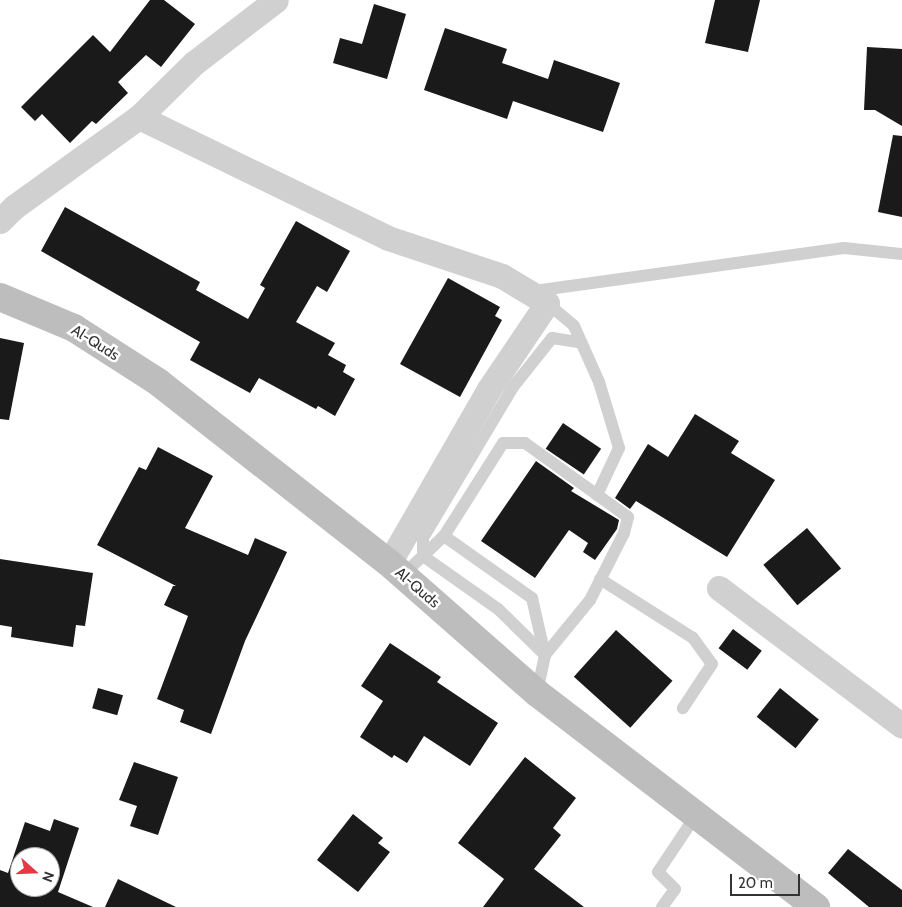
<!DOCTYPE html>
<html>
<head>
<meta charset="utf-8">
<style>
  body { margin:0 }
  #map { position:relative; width:902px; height:907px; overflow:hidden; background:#fff; font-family:Cabin,sans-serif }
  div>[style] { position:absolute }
  .building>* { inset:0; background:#1a1a1a; transform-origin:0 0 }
  .lane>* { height:12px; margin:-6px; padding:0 6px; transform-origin:6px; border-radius:6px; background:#d0d0d0 }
  .street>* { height:25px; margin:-12.5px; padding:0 12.5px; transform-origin:12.5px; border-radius:12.5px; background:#d0d0d0 }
  .secondary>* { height:28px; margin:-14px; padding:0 14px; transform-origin:14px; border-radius:14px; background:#bdbdbd }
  span { translate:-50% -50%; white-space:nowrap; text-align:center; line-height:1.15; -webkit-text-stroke:5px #fff; paint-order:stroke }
  .street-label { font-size:15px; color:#333 }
  .north { position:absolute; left:10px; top:847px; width:50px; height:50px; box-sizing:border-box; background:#fff; border:1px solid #adadad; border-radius:50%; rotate:110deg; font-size:14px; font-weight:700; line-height:20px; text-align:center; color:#333 }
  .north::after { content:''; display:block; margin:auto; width:18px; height:22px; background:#e63946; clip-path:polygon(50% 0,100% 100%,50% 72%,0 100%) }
  .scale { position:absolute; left:730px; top:874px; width:70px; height:22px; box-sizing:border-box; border:2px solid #333; border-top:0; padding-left:6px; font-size:15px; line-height:18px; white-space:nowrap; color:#333; -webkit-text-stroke:4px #fff; paint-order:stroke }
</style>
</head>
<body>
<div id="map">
  <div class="building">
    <i style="clip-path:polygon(150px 0,164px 0,195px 24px,161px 67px,146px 55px,118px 82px,128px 93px,96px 124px,92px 121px,70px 143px,42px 114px,35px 121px,21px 107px,93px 35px,110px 52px)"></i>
    <i style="clip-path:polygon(715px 0,760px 0,748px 52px,705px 43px)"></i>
    <i style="clip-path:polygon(374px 4px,406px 14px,387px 79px,333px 63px,340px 38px,362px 44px)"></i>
    <i style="clip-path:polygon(445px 28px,507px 49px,502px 63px,548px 79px,554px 60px,620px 83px,603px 132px,513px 101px,507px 119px,424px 90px)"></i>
    <i style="clip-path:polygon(867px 47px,902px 49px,902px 126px,875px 110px,864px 110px)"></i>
    <i style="clip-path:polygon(893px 135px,902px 136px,902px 217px,878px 212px)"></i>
    <i style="clip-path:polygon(65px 207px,200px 282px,196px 290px,248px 319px,265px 288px,260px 285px,296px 221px,350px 251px,327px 292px,317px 286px,296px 322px,335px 343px,328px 355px,346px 365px,343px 372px,355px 379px,335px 416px,318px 406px,316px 409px,259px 378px,250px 393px,190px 360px,200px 342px,41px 251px)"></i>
    <i style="clip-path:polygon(448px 278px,500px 307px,495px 316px,502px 320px,460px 397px,400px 364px)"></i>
    <i style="clip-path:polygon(0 338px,24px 343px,9px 420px,0 419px)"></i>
    <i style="clip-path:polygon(695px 414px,739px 441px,731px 453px,775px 480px,727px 557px,636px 501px,630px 509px,615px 498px,648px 444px,668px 457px)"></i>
    <i style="left:563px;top:423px;width:46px;height:31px;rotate:34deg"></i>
    <i style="clip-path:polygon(158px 447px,213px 476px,185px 528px,248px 555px,255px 538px,287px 552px,245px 641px,211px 734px,180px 722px,184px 710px,157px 699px,188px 616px,164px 605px,173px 586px,176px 586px,97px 545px,139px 467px,146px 470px)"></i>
    <i style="clip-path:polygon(536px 461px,574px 488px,571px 491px,619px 520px,617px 529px,595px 560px,583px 552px,588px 543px,569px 530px,535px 578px,481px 541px)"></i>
    <i style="left:807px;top:528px;width:53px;height:57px;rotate:50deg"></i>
    <i style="clip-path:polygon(0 559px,93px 573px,85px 626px,76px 625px,73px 647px,11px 637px,12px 627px,0 625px)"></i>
    <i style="left:733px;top:629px;width:36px;height:24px;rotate:37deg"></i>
    <i style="left:616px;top:630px;width:76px;height:63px;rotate:42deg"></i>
    <i style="clip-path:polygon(390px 643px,441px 677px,437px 682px,498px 723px,470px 766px,424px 736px,407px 763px,394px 755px,392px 758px,360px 737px,383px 701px,361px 686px)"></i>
    <i style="left:98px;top:688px;width:26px;height:21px;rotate:16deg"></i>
    <i style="left:780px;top:688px;width:50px;height:37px;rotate:39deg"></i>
    <i style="clip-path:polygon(525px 757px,576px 798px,553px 828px,561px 835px,534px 869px,584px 907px,483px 907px,504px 879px,458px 843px)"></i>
    <i style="clip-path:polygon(134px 762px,178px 777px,158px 835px,130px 826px,137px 806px,119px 800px)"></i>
    <i style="clip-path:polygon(353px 814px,383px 838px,378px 843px,390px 852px,358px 892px,317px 860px)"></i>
    <i style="clip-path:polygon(evenodd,54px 819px,79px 828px,58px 892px,93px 907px,0 907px,0 870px,8px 873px,25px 822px,50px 831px,54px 819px,20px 857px,50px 857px,50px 887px,20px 887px,20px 857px)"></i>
    <i style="clip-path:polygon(848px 849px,902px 890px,902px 907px,869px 907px,828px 873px)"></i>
    <i style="clip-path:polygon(118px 879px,176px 907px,105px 907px)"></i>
  </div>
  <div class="lane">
    <i style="left:534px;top:291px;width:313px;rotate:-7.9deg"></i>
    <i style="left:844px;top:248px;width:58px;rotate:5.9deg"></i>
    <i style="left:547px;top:303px;width:35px;rotate:40deg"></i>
    <i style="left:574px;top:326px;width:61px;rotate:65.9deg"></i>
    <i style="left:599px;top:382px;width:69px;rotate:73.1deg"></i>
    <i style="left:619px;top:448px;width:52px;rotate:115.1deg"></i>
    <i style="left:444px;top:536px;width:108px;rotate:35.2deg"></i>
    <i style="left:532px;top:598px;width:58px;rotate:77.2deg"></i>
    <i style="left:545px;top:655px;width:39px;rotate:102deg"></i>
    <i style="left:403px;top:575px;width:28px;rotate:-44deg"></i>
    <i style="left:423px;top:556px;width:29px;rotate:-44deg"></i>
    <i style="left:444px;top:536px;width:110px;rotate:-57.6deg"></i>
    <i style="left:503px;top:443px;width:22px"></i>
    <i style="left:525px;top:443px;width:127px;rotate:35.7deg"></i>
    <i style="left:628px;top:517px;width:16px;rotate:104deg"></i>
    <i style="left:624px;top:533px;width:75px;rotate:116.9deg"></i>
    <i style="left:590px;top:600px;width:71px;rotate:129.3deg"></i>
    <i style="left:545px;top:655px;width:66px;rotate:-135.6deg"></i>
    <i style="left:498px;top:609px;width:92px;rotate:-144.8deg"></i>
    <i style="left:423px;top:556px;width:18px;rotate:-90deg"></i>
    <i style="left:423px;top:538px;width:176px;rotate:-59.2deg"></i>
    <i style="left:513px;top:387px;width:63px;rotate:-51.5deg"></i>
    <i style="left:552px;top:338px;width:30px;rotate:9deg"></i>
    <i style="left:600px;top:579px;width:110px;rotate:32.4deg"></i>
    <i style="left:693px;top:638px;width:32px;rotate:54deg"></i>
    <i style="left:712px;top:664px;width:53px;rotate:123.4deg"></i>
    <i style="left:662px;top:907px;width:22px;rotate:-54deg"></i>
    <i style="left:675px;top:889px;width:24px;rotate:-135deg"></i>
    <i style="left:658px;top:872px;width:69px;rotate:-56.3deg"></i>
  </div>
  <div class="street">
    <i style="left:139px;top:117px;width:277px;rotate:25.9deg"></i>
    <i style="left:388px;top:238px;width:120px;rotate:18.4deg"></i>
    <i style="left:502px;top:276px;width:52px;rotate:31deg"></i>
    <i style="left:547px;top:303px;width:104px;rotate:124deg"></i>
    <i style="left:489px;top:389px;width:201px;rotate:119.9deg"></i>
    <i style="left:0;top:221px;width:20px;rotate:-45deg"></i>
    <i style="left:14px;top:207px;width:154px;rotate:-35.8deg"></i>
    <i style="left:139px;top:117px;width:77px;rotate:-44.5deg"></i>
    <i style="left:194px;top:63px;width:103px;rotate:-37.5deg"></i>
    <i style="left:719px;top:588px;width:229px;rotate:37deg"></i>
  </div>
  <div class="secondary">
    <i style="left:0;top:297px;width:80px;rotate:22.7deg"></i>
    <i style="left:74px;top:328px;width:100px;rotate:32.7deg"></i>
    <i style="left:158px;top:382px;width:293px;rotate:38.1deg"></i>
    <i style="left:389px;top:563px;width:197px;rotate:41.3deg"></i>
    <i style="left:537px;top:693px;width:352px;rotate:37.5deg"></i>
  </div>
  <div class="street-label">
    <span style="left:95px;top:343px;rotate:32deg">Al-Quds</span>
    <span style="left:417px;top:588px;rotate:41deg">Al-Quds</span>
  </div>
  <div class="north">N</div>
  <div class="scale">20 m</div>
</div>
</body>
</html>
